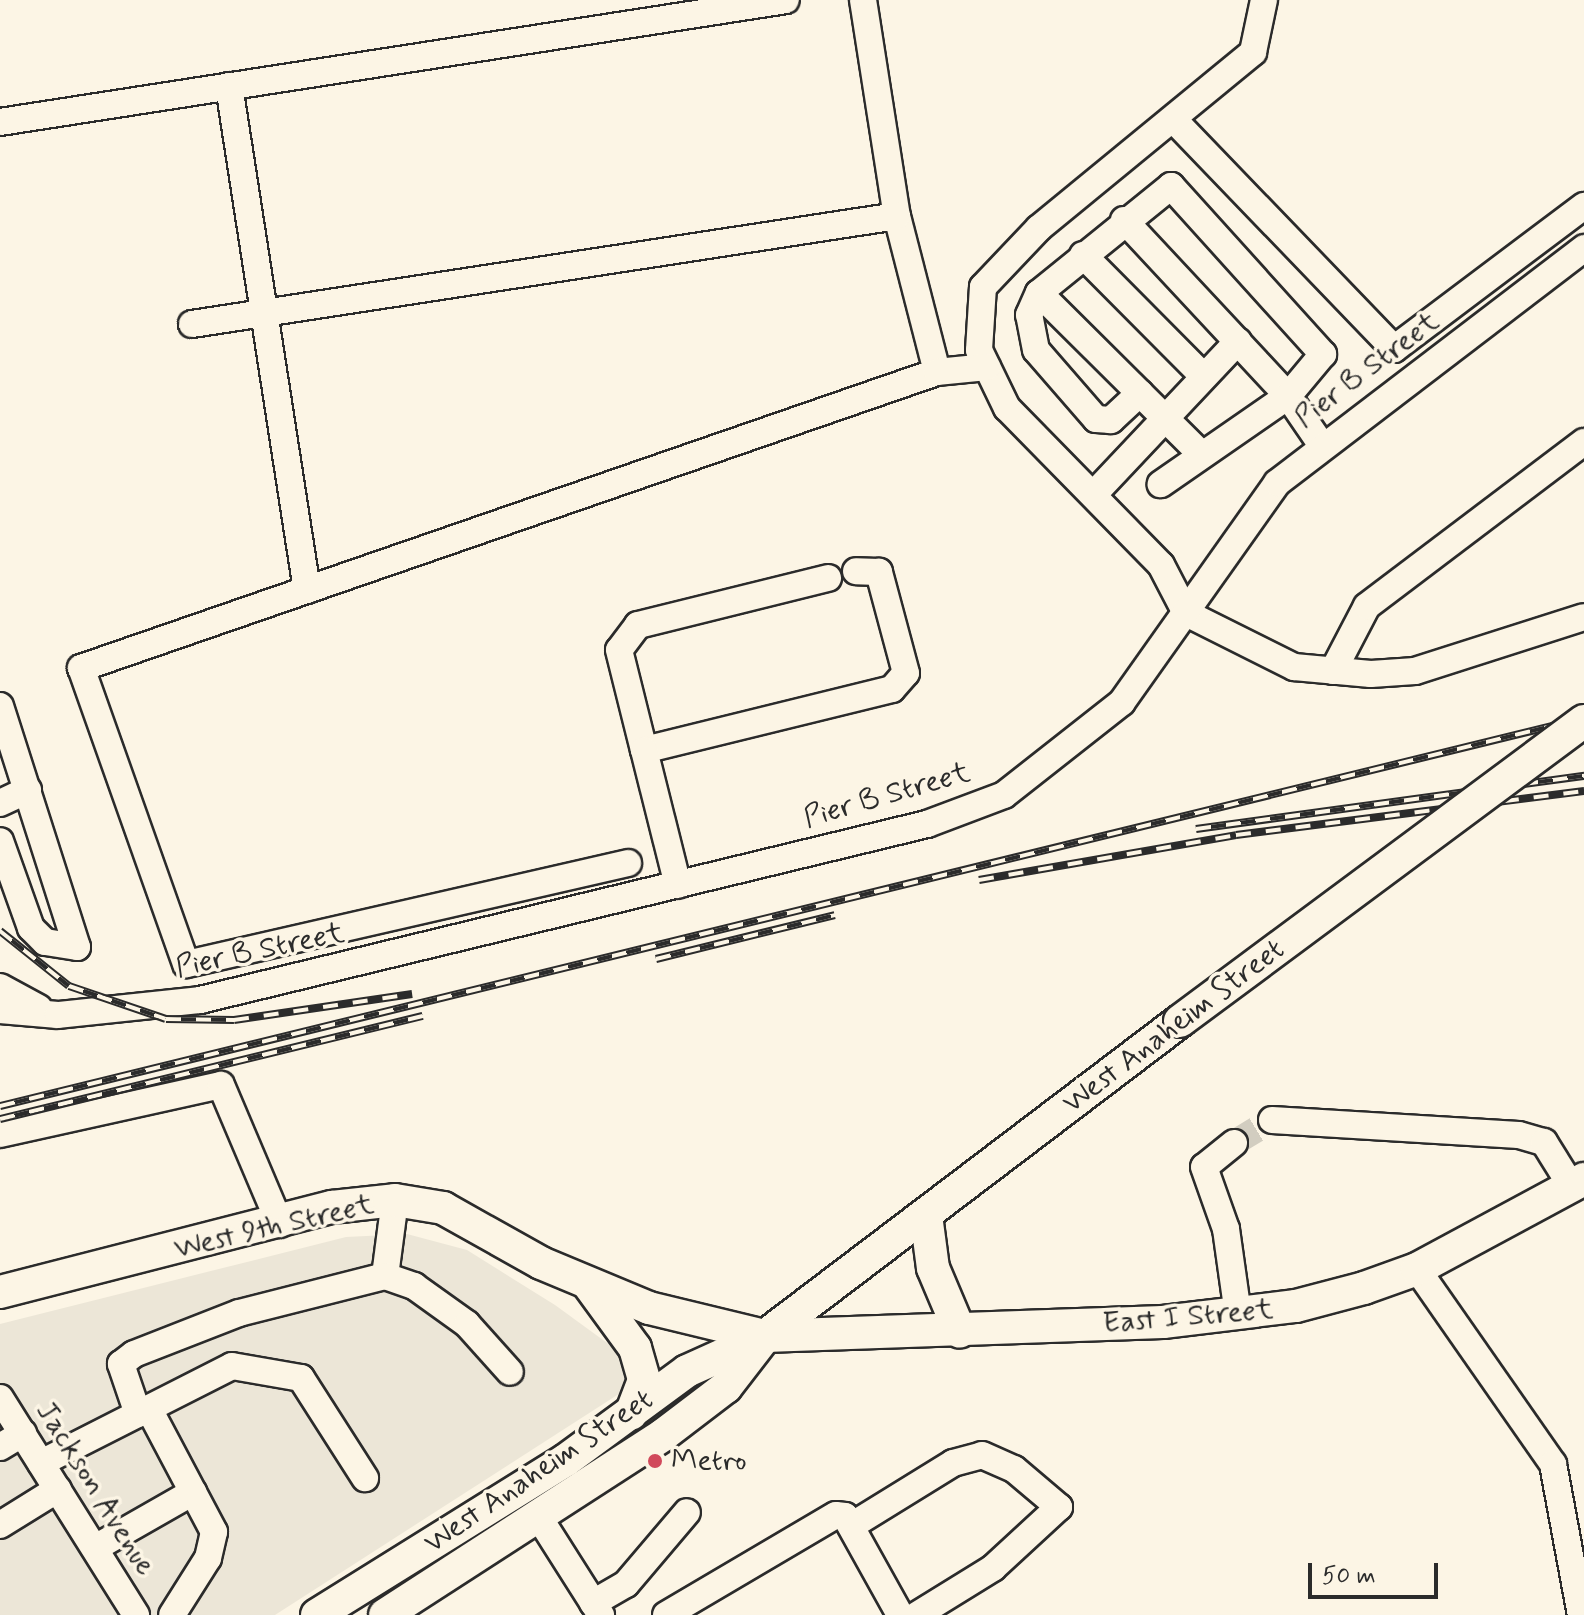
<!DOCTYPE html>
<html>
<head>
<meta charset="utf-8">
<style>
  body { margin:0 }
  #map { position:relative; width:1584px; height:1615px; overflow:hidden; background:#fcf5e5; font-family:Mynerve,sans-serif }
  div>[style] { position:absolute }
  .built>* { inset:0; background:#ece6d7 }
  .minor-tunnel>* { height:26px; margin-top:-13px; transform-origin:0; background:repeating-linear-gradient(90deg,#d2cdc0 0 26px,transparent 0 39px) }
  .roads { filter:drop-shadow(2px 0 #2b2b2b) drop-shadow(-2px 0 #2b2b2b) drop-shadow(0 2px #2b2b2b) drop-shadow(0 -2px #2b2b2b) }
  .minor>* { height:26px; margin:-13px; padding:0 13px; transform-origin:13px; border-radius:13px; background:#fcf5e5 }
  .major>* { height:32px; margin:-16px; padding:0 16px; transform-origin:16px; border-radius:16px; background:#fcf5e5 }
  .rail>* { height:8px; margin-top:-4px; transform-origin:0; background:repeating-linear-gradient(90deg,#fcf5e5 0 15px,#2b2b2b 0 30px); box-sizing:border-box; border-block:2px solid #2b2b2b }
  .bridges { filter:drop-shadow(2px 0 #2b2b2b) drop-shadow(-2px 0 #2b2b2b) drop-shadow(0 2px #2b2b2b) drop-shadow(0 -2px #2b2b2b) }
  .major-bridge>* { height:32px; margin:-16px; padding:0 16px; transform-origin:16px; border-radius:16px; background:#fcf5e5 }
  .dots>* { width:22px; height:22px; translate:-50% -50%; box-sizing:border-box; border:4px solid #fcf5e5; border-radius:50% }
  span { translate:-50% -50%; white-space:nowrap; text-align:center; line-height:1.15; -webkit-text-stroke:7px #fcf5e5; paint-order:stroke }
  .street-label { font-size:30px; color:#2b2b2b }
  .poi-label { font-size:30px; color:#2b2b2b }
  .left { translate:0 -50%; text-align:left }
  .scale { position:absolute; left:1308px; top:1563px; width:130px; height:36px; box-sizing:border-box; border:4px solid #2b2b2b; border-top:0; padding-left:10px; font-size:24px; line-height:28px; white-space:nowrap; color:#2b2b2b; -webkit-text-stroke:6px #fcf5e5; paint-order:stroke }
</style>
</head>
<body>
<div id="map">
  <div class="built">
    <i style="clip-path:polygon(407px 1234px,467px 1250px,555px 1305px,625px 1356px,625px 1390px,275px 1615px,0 1615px,0 1324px,346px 1237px)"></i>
  </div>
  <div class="minor-tunnel">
    <i style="left:1234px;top:1143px;width:44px;rotate:-31.2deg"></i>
  </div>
  <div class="roads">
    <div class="minor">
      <i style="left:863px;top:0;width:219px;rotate:81.1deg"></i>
      <i style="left:897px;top:216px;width:161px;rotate:75.6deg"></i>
      <i style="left:229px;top:86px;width:510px;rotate:81.2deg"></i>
      <i style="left:1173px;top:119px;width:319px;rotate:46.1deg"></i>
      <i style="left:1394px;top:349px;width:238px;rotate:-37deg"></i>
      <i style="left:0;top:122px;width:795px;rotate:-8.82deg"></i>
      <i style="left:1124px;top:220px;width:241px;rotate:47deg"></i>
      <i style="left:1288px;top:396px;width:58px;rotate:55.5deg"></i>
      <i style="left:1083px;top:255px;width:169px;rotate:45.2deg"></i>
      <i style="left:1039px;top:293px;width:228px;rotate:44.8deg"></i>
      <i style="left:192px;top:324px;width:713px;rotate:-8.71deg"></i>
      <i style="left:1140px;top:393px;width:40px;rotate:137deg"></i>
      <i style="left:1111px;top:420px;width:15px;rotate:-176deg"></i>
      <i style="left:1096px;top:419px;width:91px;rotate:-131deg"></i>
      <i style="left:1036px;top:350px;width:36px;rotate:-101deg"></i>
      <i style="left:1029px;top:315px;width:24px;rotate:-66deg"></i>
      <i style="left:1039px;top:293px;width:170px;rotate:-39deg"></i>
      <i style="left:1171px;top:186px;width:227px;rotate:47.9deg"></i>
      <i style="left:1323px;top:354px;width:55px;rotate:129.8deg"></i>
      <i style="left:1288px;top:396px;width:155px;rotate:145.3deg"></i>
      <i style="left:1094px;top:494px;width:210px;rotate:-46.7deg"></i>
      <i style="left:828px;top:578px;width:196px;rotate:166.1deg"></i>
      <i style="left:638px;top:625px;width:31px;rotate:127deg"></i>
      <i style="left:619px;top:650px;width:103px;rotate:76deg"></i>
      <i style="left:644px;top:750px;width:255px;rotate:-13.8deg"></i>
      <i style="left:892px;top:689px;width:21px;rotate:-49deg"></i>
      <i style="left:906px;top:673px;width:105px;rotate:-105deg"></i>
      <i style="left:879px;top:572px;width:23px;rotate:-178deg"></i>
      <i style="left:1186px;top:613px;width:54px;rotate:-117.5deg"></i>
      <i style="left:1161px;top:565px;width:220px;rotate:-134.4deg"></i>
      <i style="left:1007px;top:408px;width:64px;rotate:-115.8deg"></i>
      <i style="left:979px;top:350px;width:63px;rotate:-86.4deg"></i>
      <i style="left:983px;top:287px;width:81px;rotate:-46.5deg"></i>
      <i style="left:1039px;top:228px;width:277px;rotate:-39.4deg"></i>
      <i style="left:1253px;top:52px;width:53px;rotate:-78.1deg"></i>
      <i style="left:1186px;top:613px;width:121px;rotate:26.6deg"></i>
      <i style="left:1294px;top:667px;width:77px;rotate:5.2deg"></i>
      <i style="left:1371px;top:674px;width:44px;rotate:-3.9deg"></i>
      <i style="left:1415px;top:671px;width:177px;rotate:-17.7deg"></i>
      <i style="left:1333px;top:671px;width:73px;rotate:-62.4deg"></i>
      <i style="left:1367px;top:606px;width:272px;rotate:-37.1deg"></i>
      <i style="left:0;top:706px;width:253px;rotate:72.3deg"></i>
      <i style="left:77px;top:947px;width:32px;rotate:-171deg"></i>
      <i style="left:45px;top:942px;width:20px;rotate:-135deg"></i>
      <i style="left:31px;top:928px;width:92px;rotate:-109.6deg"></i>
      <i style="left:644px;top:750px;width:139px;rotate:75.9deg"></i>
      <i style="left:0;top:803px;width:31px;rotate:-25deg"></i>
      <i style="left:628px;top:863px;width:453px;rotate:167.1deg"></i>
      <i style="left:186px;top:964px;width:314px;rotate:-109.5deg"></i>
      <i style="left:81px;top:668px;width:906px;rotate:-19.08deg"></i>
      <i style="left:937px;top:372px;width:50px;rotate:-5.7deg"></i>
      <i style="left:0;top:987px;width:44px;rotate:28.3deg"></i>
      <i style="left:0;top:1010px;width:58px;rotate:4.9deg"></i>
      <i style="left:58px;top:1015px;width:143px;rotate:-6deg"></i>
      <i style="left:200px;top:1000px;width:748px;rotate:-13.61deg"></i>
      <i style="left:927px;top:824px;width:82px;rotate:-20.6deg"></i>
      <i style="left:1004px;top:795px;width:150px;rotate:-38.2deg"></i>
      <i style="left:1122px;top:702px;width:268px;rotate:-54.7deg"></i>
      <i style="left:1277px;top:483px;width:387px;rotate:-37.4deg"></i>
      <i style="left:1272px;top:1120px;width:247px;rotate:3.5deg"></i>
      <i style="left:1519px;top:1135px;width:26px;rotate:16deg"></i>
      <i style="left:1544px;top:1142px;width:53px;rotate:58.1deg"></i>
      <i style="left:0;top:1134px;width:226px;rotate:-12.5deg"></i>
      <i style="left:221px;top:1085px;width:151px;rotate:67deg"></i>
      <i style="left:1234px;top:1143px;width:38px;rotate:141deg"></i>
      <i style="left:1204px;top:1167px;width:66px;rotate:70.5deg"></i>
      <i style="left:1226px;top:1229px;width:86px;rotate:82deg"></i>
      <i style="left:1417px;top:1269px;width:238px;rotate:55.1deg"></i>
      <i style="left:1553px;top:1464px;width:154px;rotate:79.5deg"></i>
      <i style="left:385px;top:1276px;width:77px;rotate:-82.5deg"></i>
      <i style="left:0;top:1398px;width:256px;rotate:57.9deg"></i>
      <i style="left:149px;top:1409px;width:139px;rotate:62.1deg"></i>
      <i style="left:214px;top:1532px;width:27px;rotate:103deg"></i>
      <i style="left:208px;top:1558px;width:67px;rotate:122.3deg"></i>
      <i style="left:138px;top:1414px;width:53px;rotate:-108.8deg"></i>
      <i style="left:121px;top:1364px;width:16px;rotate:-38deg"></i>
      <i style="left:134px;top:1354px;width:113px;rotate:-21.3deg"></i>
      <i style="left:239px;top:1313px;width:151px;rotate:-14.2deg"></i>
      <i style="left:385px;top:1276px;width:31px;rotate:19deg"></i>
      <i style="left:414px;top:1286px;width:65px;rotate:35.6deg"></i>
      <i style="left:467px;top:1324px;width:64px;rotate:48.1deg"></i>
      <i style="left:0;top:1447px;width:27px;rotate:-31deg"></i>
      <i style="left:41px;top:1463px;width:214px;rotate:-26.9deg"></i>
      <i style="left:232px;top:1366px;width:70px;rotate:9.9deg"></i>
      <i style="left:301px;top:1378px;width:119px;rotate:57.4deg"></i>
      <i style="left:540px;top:1519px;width:114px;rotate:57.6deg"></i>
      <i style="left:0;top:1525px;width:68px;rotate:-31.8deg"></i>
      <i style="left:851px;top:1526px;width:120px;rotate:-31.7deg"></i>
      <i style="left:953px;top:1463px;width:30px;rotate:-15deg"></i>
      <i style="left:982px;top:1455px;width:35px;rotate:24deg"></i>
      <i style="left:1014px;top:1469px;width:59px;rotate:40.2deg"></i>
      <i style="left:1059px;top:1507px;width:90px;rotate:137.3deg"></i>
      <i style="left:993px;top:1568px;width:89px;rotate:148.3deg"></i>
      <i style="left:95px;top:1548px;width:113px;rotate:-29.7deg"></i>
      <i style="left:593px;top:1603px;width:38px;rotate:-30deg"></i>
      <i style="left:626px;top:1584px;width:94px;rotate:-49.7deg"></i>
      <i style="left:666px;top:1615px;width:197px;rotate:-30.5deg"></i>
      <i style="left:836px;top:1515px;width:9px;rotate:6deg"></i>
      <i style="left:845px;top:1516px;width:113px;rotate:60.9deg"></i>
    </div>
    <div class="major">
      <i style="left:926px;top:1215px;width:53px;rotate:82.5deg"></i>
      <i style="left:933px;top:1268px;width:69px;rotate:67.1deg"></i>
      <i style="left:589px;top:1285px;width:78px;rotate:53.9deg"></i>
      <i style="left:635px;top:1348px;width:33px;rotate:74deg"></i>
      <i style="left:644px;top:1380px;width:36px;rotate:111deg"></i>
      <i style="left:0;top:1292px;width:343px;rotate:-14.4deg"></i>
      <i style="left:332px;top:1207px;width:63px;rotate:-6.3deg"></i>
      <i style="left:395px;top:1200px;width:49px;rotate:9.5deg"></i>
      <i style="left:443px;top:1208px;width:112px;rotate:29.3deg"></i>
      <i style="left:541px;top:1263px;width:117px;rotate:22.6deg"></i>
      <i style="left:649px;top:1308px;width:119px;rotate:13.6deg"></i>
      <i style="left:765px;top:1336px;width:398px;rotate:-2deg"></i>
      <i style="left:1163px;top:1322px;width:134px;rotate:-6.9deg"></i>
      <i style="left:1296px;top:1306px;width:70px;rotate:-14.8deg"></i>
      <i style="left:1364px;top:1288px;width:56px;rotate:-19.7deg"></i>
      <i style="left:1417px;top:1269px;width:190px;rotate:-28.3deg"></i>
      <i style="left:317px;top:1615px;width:293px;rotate:-31.9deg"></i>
      <i style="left:566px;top:1460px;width:150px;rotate:-36.3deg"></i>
      <i style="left:687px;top:1371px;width:85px;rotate:-24.2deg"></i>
      <i style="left:765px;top:1336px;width:521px;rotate:-37.2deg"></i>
      <i style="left:385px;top:1615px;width:331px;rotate:-32.9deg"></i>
      <i style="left:663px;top:1435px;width:79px;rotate:-37.3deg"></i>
      <i style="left:726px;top:1387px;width:61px;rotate:-52.4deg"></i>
    </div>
  </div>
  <div class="rail">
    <i style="left:1196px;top:829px;width:392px;rotate:-7.8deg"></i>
    <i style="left:979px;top:880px;width:261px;rotate:-9.9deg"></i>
    <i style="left:1236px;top:835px;width:351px;rotate:-7.2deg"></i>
    <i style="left:0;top:931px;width:88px;rotate:38.6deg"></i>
    <i style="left:69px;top:986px;width:102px;rotate:18.8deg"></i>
    <i style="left:166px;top:1019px;width:68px;rotate:0.8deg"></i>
    <i style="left:234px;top:1020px;width:180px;rotate:-8.3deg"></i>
    <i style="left:656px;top:959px;width:184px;rotate:-13.8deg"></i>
    <i style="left:0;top:1106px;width:1631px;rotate:-13.76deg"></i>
    <i style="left:0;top:1119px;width:435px;rotate:-13.7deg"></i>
  </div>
  <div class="bridges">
    <div class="major-bridge">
      <i style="left:1180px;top:1021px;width:503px;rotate:-36.6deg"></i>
    </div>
  </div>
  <div class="dots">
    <i style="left:655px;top:1461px;background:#d1495b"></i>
  </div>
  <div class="street-label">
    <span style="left:1367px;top:370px;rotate:-37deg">Pier B Street</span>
    <span style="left:887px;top:796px;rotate:-16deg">Pier B Street</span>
    <span style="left:260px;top:951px;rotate:-12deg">Pier B Street</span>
    <span style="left:1174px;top:1027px;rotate:-37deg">West Anaheim Street</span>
    <span style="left:274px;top:1227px;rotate:-13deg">West 9th Street</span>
    <span style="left:1188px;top:1317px;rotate:-5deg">East I Street</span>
    <span style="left:539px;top:1472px;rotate:-34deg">West Anaheim Street</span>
    <span style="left:95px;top:1489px;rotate:58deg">Jackson Avenue</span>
  </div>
  <div class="poi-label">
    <span class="left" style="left:671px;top:1461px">Metro</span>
  </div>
  <div class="scale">50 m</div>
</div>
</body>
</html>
